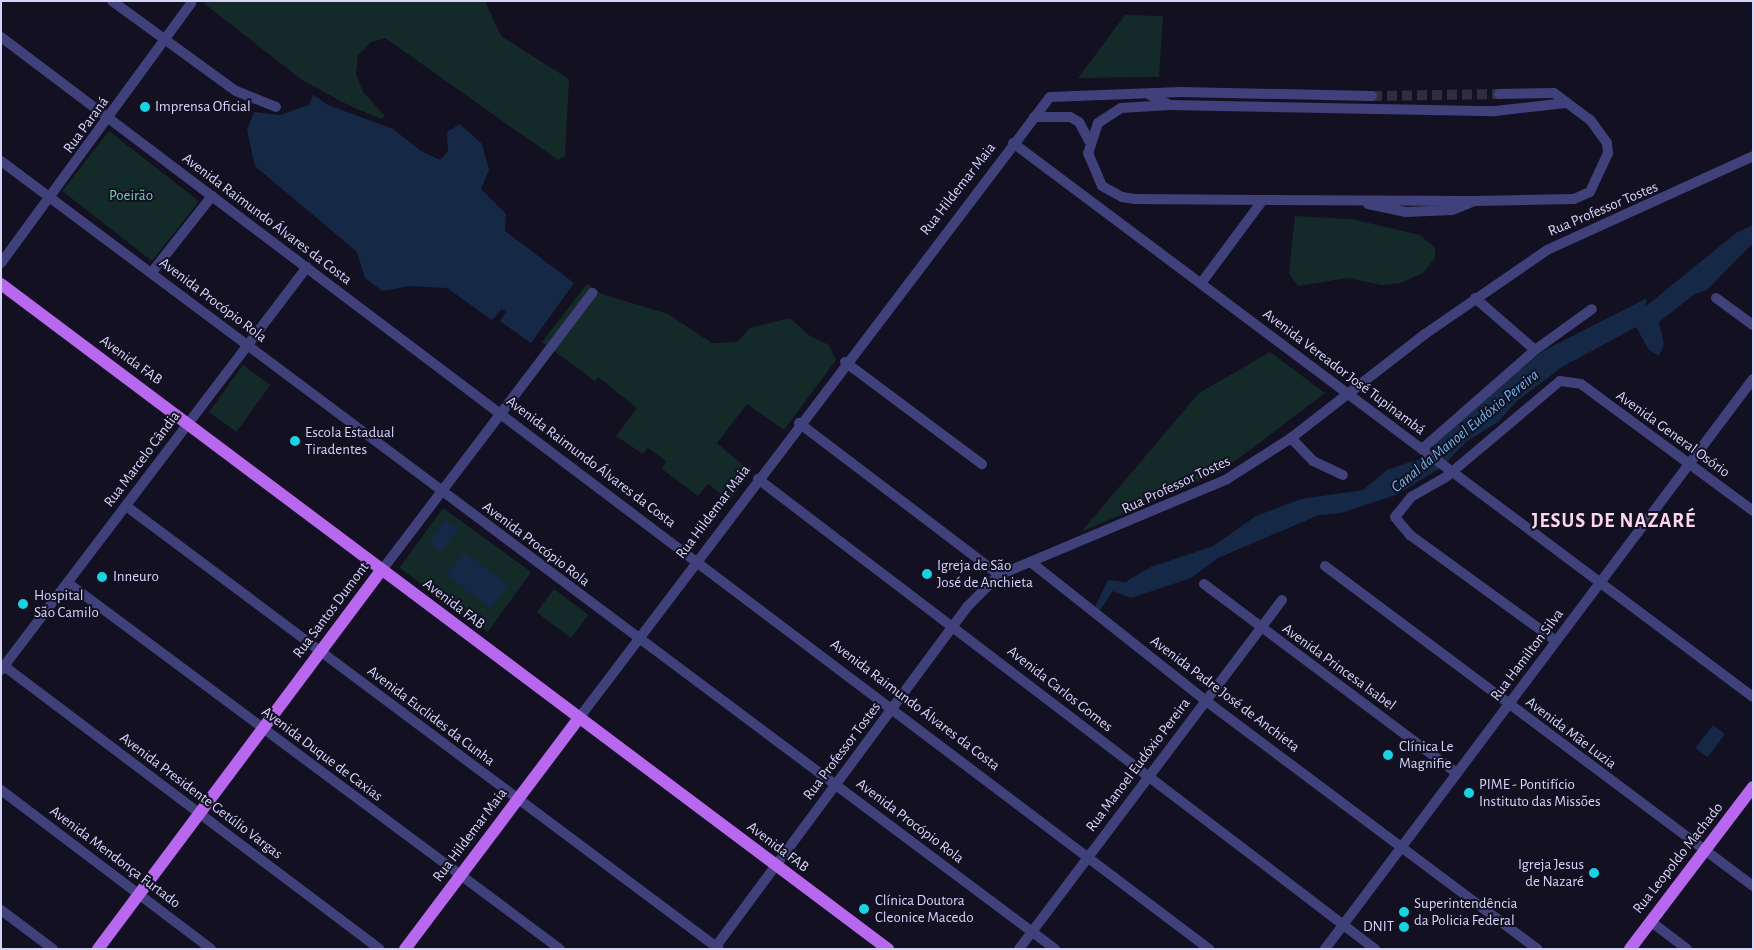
<!DOCTYPE html>
<html>
<head>
<meta charset="utf-8">
<style>
  body { margin:0 }
  #map { position:relative; width:1754px; height:950px; overflow:hidden; background:#121021; font-family:"Alegreya Sans",sans-serif }
  div>[style] { position:absolute }
  .green>* { inset:0; background:#132a29; transform-origin:0 0 }
  .water>* { inset:0; background:#152946; transform-origin:0 0 }
  .minor-tunnel>* { height:10px; margin-top:-5px; transform-origin:0; background:repeating-linear-gradient(90deg,#302d42 0 10px,transparent 0 15px) }
  .minor>* { height:10px; margin:-5px; padding:0 5px; transform-origin:5px; border-radius:5px; background:#40407b }
  .major>* { height:12px; margin:-6px; padding:0 6px; transform-origin:6px; border-radius:6px; background:#b867ef }
  .dots>* { width:14px; height:14px; translate:-50% -50%; box-sizing:border-box; border:2px solid #121021; border-radius:50% }
  span { translate:-50% -50%; white-space:nowrap; text-align:center; line-height:1.15; -webkit-text-stroke:4px #121021; paint-order:stroke }
  .poi-label { font-size:15px; color:#d7d4fa }
  .left { translate:0 -50%; text-align:left }
  .right { translate:-100% -50%; text-align:right }
  .street-label { font-size:15px; color:#d7d4fa }
  .park-label { font-size:15px; color:#68d2b5 }
  .water-label { font-size:16px; color:#6db7ef; font-style:italic }
  .district-label { font-size:20px; color:#fbd6ee; font-weight:700; letter-spacing:1px }
  .frame { position:absolute; inset:0; border:2px solid #d7d4fa; pointer-events:none }
</style>
</head>
<body>
<div id="map">
  <div class="green">
    <i style="clip-path:polygon(201px 1px,485px 1px,501px 36px,569px 79px,565px 156px,558px 160px,385px 38px,371px 42px,358px 55px,356px 74px,363px 92px,385px 116px,381px 119px,350px 106px,302px 80px)"></i>
    <i style="clip-path:polygon(1125px 15px,1163px 16px,1159px 77px,1078px 78px)"></i>
    <i style="left:109px;top:131px;width:114px;height:76px;rotate:38deg"></i>
    <i style="clip-path:polygon(1295px 216px,1351px 219px,1420px 235px,1435px 248px,1435px 258px,1423px 273px,1401px 283px,1382px 285px,1347px 278px,1298px 286px,1289px 273px)"></i>
    <i style="clip-path:polygon(587px 284px,602px 294px,668px 314px,712px 343px,737px 342px,750px 328px,790px 318px,810px 336px,829px 345px,836px 360px,784px 430px,747px 404px,717px 443px,750px 471px,730px 501px,708px 484px,698px 496px,662px 469px,666px 461px,648px 448px,643px 454px,616px 436px,637px 408px,598px 377px,595px 381px,542px 342px)"></i>
    <i style="clip-path:polygon(1270px 352px,1325px 393px,1222px 471px,1081px 532px,1199px 393px)"></i>
    <i style="left:243px;top:365px;width:34px;height:58px;rotate:36deg"></i>
    <i style="left:443px;top:508px;width:109px;height:74px;rotate:36deg"></i>
    <i style="left:554px;top:589px;width:43px;height:29px;rotate:37deg"></i>
  </div>
  <div class="water">
    <i style="clip-path:polygon(313px 95px,328px 105px,393px 129px,421px 151px,440px 160px,448px 151px,447px 132px,460px 124px,482px 144px,489px 170px,481px 189px,506px 214px,505px 231px,574px 283px,531px 343px,500px 321px,506px 312px,502px 309px,492px 320px,447px 288px,410px 286px,382px 291px,365px 278px,357px 252px,255px 166px,247px 130px,254px 112px,280px 115px,309px 105px)"></i>
    <i style="clip-path:polygon(1753px 225px,1753px 243px,1707px 290px,1695px 294px,1659px 322px,1664px 344px,1659px 356px,1649px 350px,1636px 327px,1562px 367px,1517px 401px,1498px 422px,1466px 442px,1442px 467px,1396px 495px,1341px 513px,1319px 515px,1218px 558px,1191px 578px,1131px 598px,1113px 591px,1099px 612px,1094px 609px,1108px 580px,1125px 582px,1151px 567px,1213px 546px,1256px 516px,1301px 499px,1363px 490px,1387px 470px,1425px 457px,1446px 430px,1543px 351px,1647px 298px,1645px 307px,1736px 233px)"></i>
    <i style="left:445px;top:520px;width:16px;height:28px;rotate:35deg"></i>
    <i style="left:464px;top:552px;width:55px;height:29px;rotate:37deg"></i>
    <i style="left:1713px;top:725px;width:15px;height:29px;rotate:37deg"></i>
  </div>
  <div class="minor-tunnel">
    <i style="left:1372px;top:96px;width:127px;rotate:-0.9deg"></i>
  </div>
  <div class="minor">
    <i style="left:112px;top:1px;width:153px;rotate:36deg"></i>
    <i style="left:236px;top:91px;width:43px;rotate:21.8deg"></i>
    <i style="left:1px;top:37px;width:1514px;rotate:37.05deg"></i>
    <i style="left:1150px;top:95px;width:22px;rotate:27deg"></i>
    <i style="left:1170px;top:105px;width:325px;rotate:1.1deg"></i>
    <i style="left:1495px;top:111px;width:71px;rotate:-6.4deg"></i>
    <i style="left:1169px;top:105px;width:48px;rotate:176.4deg"></i>
    <i style="left:1121px;top:108px;width:27px;rotate:147deg"></i>
    <i style="left:1098px;top:123px;width:32px;rotate:108deg"></i>
    <i style="left:1088px;top:153px;width:36px;rotate:67deg"></i>
    <i style="left:1102px;top:186px;width:23px;rotate:29deg"></i>
    <i style="left:1122px;top:197px;width:13px;rotate:9deg"></i>
    <i style="left:1135px;top:199px;width:128px;rotate:0.4deg"></i>
    <i style="left:1034px;top:117px;width:36px"></i>
    <i style="left:1070px;top:117px;width:10px;rotate:29deg"></i>
    <i style="left:1079px;top:122px;width:21px;rotate:62deg"></i>
    <i style="left:1013px;top:143px;width:924px;rotate:36.82deg"></i>
    <i style="left:1px;top:161px;width:1316px;rotate:36.78deg"></i>
    <i style="left:1368px;top:204px;width:39px;rotate:12deg"></i>
    <i style="left:1406px;top:212px;width:46px;rotate:-2.5deg"></i>
    <i style="left:1452px;top:210px;width:22px;rotate:-22deg"></i>
    <i style="left:1px;top:263px;width:322px;rotate:-53.8deg"></i>
    <i style="left:152px;top:272px;width:97px;rotate:-51.7deg"></i>
    <i style="left:1202px;top:282px;width:102px;rotate:-53.4deg"></i>
    <i style="left:1263px;top:200px;width:211px;rotate:0.3deg"></i>
    <i style="left:1474px;top:201px;width:100px;rotate:-1.1deg"></i>
    <i style="left:1574px;top:199px;width:17px;rotate:-24deg"></i>
    <i style="left:1590px;top:192px;width:43px;rotate:-65.2deg"></i>
    <i style="left:1608px;top:153px;width:10px;rotate:-96deg"></i>
    <i style="left:1607px;top:143px;width:29px;rotate:-126deg"></i>
    <i style="left:1590px;top:120px;width:45px;rotate:-143.1deg"></i>
    <i style="left:1554px;top:93px;width:55px;rotate:179deg"></i>
    <i style="left:1475px;top:298px;width:79px;rotate:40.9deg"></i>
    <i style="left:1716px;top:298px;width:46px;rotate:36.1deg"></i>
    <i style="left:845px;top:362px;width:171px;rotate:36.7deg"></i>
    <i style="left:799px;top:423px;width:251px;rotate:37.2deg"></i>
    <i style="left:1291px;top:438px;width:32px;rotate:46deg"></i>
    <i style="left:1313px;top:461px;width:33px;rotate:25deg"></i>
    <i style="left:1422px;top:449px;width:150px;rotate:-41.2deg"></i>
    <i style="left:1535px;top:350px;width:70px;rotate:-35.7deg"></i>
    <i style="left:758px;top:479px;width:776px;rotate:37.3deg"></i>
    <i style="left:126px;top:506px;width:740px;rotate:36.76deg"></i>
    <i style="left:1032px;top:563px;width:222px;rotate:38.4deg"></i>
    <i style="left:1206px;top:701px;width:414px;rotate:36.8deg"></i>
    <i style="left:1325px;top:566px;width:534px;rotate:36.78deg"></i>
    <i style="left:382px;top:570px;width:348px;rotate:-52.8deg"></i>
    <i style="left:68px;top:583px;width:613px;rotate:36.65deg"></i>
    <i style="left:1204px;top:584px;width:316px;rotate:36.8deg"></i>
    <i style="left:1556px;top:641px;width:180px;rotate:-144deg"></i>
    <i style="left:1410px;top:535px;width:23px;rotate:-130deg"></i>
    <i style="left:1395px;top:517px;width:26px;rotate:-51deg"></i>
    <i style="left:1411px;top:497px;width:40px;rotate:-29.7deg"></i>
    <i style="left:1446px;top:477px;width:149px;rotate:-40.1deg"></i>
    <i style="left:1560px;top:381px;width:21px;rotate:8deg"></i>
    <i style="left:1581px;top:384px;width:214px;rotate:36.4deg"></i>
    <i style="left:4px;top:666px;width:470px;rotate:37deg"></i>
    <i style="left:1px;top:670px;width:506px;rotate:-52.79deg"></i>
    <i style="left:579px;top:718px;width:779px;rotate:-52.82deg"></i>
    <i style="left:1050px;top:97px;width:131px;rotate:-2.2deg"></i>
    <i style="left:1181px;top:92px;width:191px;rotate:1.2deg"></i>
    <i style="left:1px;top:790px;width:263px;rotate:37.1deg"></i>
    <i style="left:1px;top:910px;width:65px;rotate:36.9deg"></i>
    <i style="left:1650px;top:921px;width:46px;rotate:37.1deg"></i>
    <i style="left:714px;top:949px;width:427px;rotate:-53.5deg"></i>
    <i style="left:968px;top:606px;width:44px;rotate:-45deg"></i>
    <i style="left:999px;top:575px;width:247px;rotate:-22.8deg"></i>
    <i style="left:1227px;top:479px;width:76px;rotate:-32.6deg"></i>
    <i style="left:1291px;top:438px;width:170px;rotate:-37.8deg"></i>
    <i style="left:1425px;top:334px;width:148px;rotate:-34.5deg"></i>
    <i style="left:1547px;top:250px;width:226px;rotate:-24.5deg"></i>
    <i style="left:1019px;top:949px;width:437px;rotate:-53deg"></i>
    <i style="left:1325px;top:949px;width:713px;rotate:-53.1deg"></i>
  </div>
  <div class="major">
    <i style="left:1px;top:284px;width:1109px;rotate:36.86deg"></i>
    <i style="left:98px;top:949px;width:474px;rotate:-53.2deg"></i>
    <i style="left:405px;top:949px;width:289px;rotate:-53deg"></i>
    <i style="left:1630px;top:949px;width:203px;rotate:-52.8deg"></i>
  </div>
  <div class="dots">
    <i style="left:145px;top:107px;background:#18d3e2"></i>
    <i style="left:295px;top:441px;background:#18d3e2"></i>
    <i style="left:927px;top:574px;background:#18d3e2"></i>
    <i style="left:102px;top:577px;background:#18d3e2"></i>
    <i style="left:23px;top:604px;background:#18d3e2"></i>
    <i style="left:1388px;top:755px;background:#18d3e2"></i>
    <i style="left:1469px;top:793px;background:#18d3e2"></i>
    <i style="left:1594px;top:873px;background:#18d3e2"></i>
    <i style="left:864px;top:909px;background:#18d3e2"></i>
    <i style="left:1404px;top:912px;background:#18d3e2"></i>
    <i style="left:1404px;top:927px;background:#18d3e2"></i>
  </div>
  <div class="poi-label">
    <span class="left" style="left:155px;top:107px">Imprensa Oficial</span>
    <span class="left" style="left:305px;top:441px">Escola Estadual<br>Tiradentes</span>
    <span class="left" style="left:937px;top:574px">Igreja de São<br>José de Anchieta</span>
    <span class="left" style="left:113px;top:577px">Inneuro</span>
    <span class="left" style="left:34px;top:604px">Hospital<br>São Camilo</span>
    <span class="left" style="left:1399px;top:755px">Clínica Le<br>Magnifie</span>
    <span class="left" style="left:1479px;top:793px">PIME - Pontifício<br>Instituto das Missões</span>
    <span class="right" style="left:1584px;top:873px">Igreja Jesus<br>de Nazaré</span>
    <span class="left" style="left:875px;top:909px">Clínica Doutora<br>Cleonice Macedo</span>
    <span class="left" style="left:1414px;top:912px">Superintendência<br>da Policia Federal</span>
    <span class="right" style="left:1394px;top:927px">DNIT</span>
  </div>
  <div class="street-label">
    <span style="left:86px;top:125px;rotate:-54deg">Rua Paraná</span>
    <span style="left:958px;top:189px;rotate:-52deg">Rua Hildemar Maia</span>
    <span style="left:1603px;top:209px;rotate:-23deg">Rua Professor Tostes</span>
    <span style="left:267px;top:219px;rotate:37deg">Avenida Raimundo Álvares da Costa</span>
    <span style="left:213px;top:300px;rotate:37deg">Avenida Procópio Rola</span>
    <span style="left:131px;top:360px;rotate:36deg">Avenida FAB</span>
    <span style="left:1344px;top:372px;rotate:37deg">Avenida Vereador José Tupinambá</span>
    <span style="left:1673px;top:434px;rotate:36deg">Avenida General Osório</span>
    <span style="left:142px;top:459px;rotate:-53deg">Rua Marcelo Cândia</span>
    <span style="left:591px;top:462px;rotate:37deg">Avenida Raimundo Álvares da Costa</span>
    <span style="left:1176px;top:485px;rotate:-25deg">Rua Professor Tostes</span>
    <span style="left:713px;top:512px;rotate:-53deg">Rua Hildemar Maia</span>
    <span style="left:536px;top:544px;rotate:37deg">Avenida Procópio Rola</span>
    <span style="left:454px;top:604px;rotate:37deg">Avenida FAB</span>
    <span style="left:331px;top:610px;rotate:-53deg">Rua Santos Dumont</span>
    <span style="left:1527px;top:655px;rotate:-53deg">Rua Hamilton Silva</span>
    <span style="left:1339px;top:667px;rotate:36deg">Avenida Princesa Isabel</span>
    <span style="left:1060px;top:689px;rotate:38deg">Avenida Carlos Gomes</span>
    <span style="left:1225px;top:694px;rotate:37deg">Avenida Padre José de Anchieta</span>
    <span style="left:915px;top:705px;rotate:37deg">Avenida Raimundo Álvares da Costa</span>
    <span style="left:431px;top:716px;rotate:37deg">Avenida Euclides da Cunha</span>
    <span style="left:1571px;top:733px;rotate:37deg">Avenida Mãe Luzia</span>
    <span style="left:842px;top:751px;rotate:-53deg">Rua Professor Tostes</span>
    <span style="left:322px;top:754px;rotate:37deg">Avenida Duque de Caxias</span>
    <span style="left:1138px;top:765px;rotate:-53deg">Rua Manoel Eudóxio Pereira</span>
    <span style="left:201px;top:796px;rotate:37deg">Avenida Presidente Getúlio Vargas</span>
    <span style="left:910px;top:821px;rotate:37deg">Avenida Procópio Rola</span>
    <span style="left:470px;top:835px;rotate:-53deg">Rua Hildemar Maia</span>
    <span style="left:778px;top:847px;rotate:37deg">Avenida FAB</span>
    <span style="left:115px;top:857px;rotate:37deg">Avenida Mendonça Furtado</span>
    <span style="left:1678px;top:858px;rotate:-52deg">Rua Leopoldo Machado</span>
  </div>
  <div class="park-label">
    <span style="left:131px;top:196px">Poeirão</span>
  </div>
  <div class="water-label">
    <span style="left:1465px;top:431px;rotate:-39deg">Canal da Manoel Eudóxio Pereira</span>
  </div>
  <div class="district-label">
    <span style="left:1614px;top:521px">JESUS DE NAZARÉ</span>
  </div>
  <div class="frame"></div>
</div>
</body>
</html>
